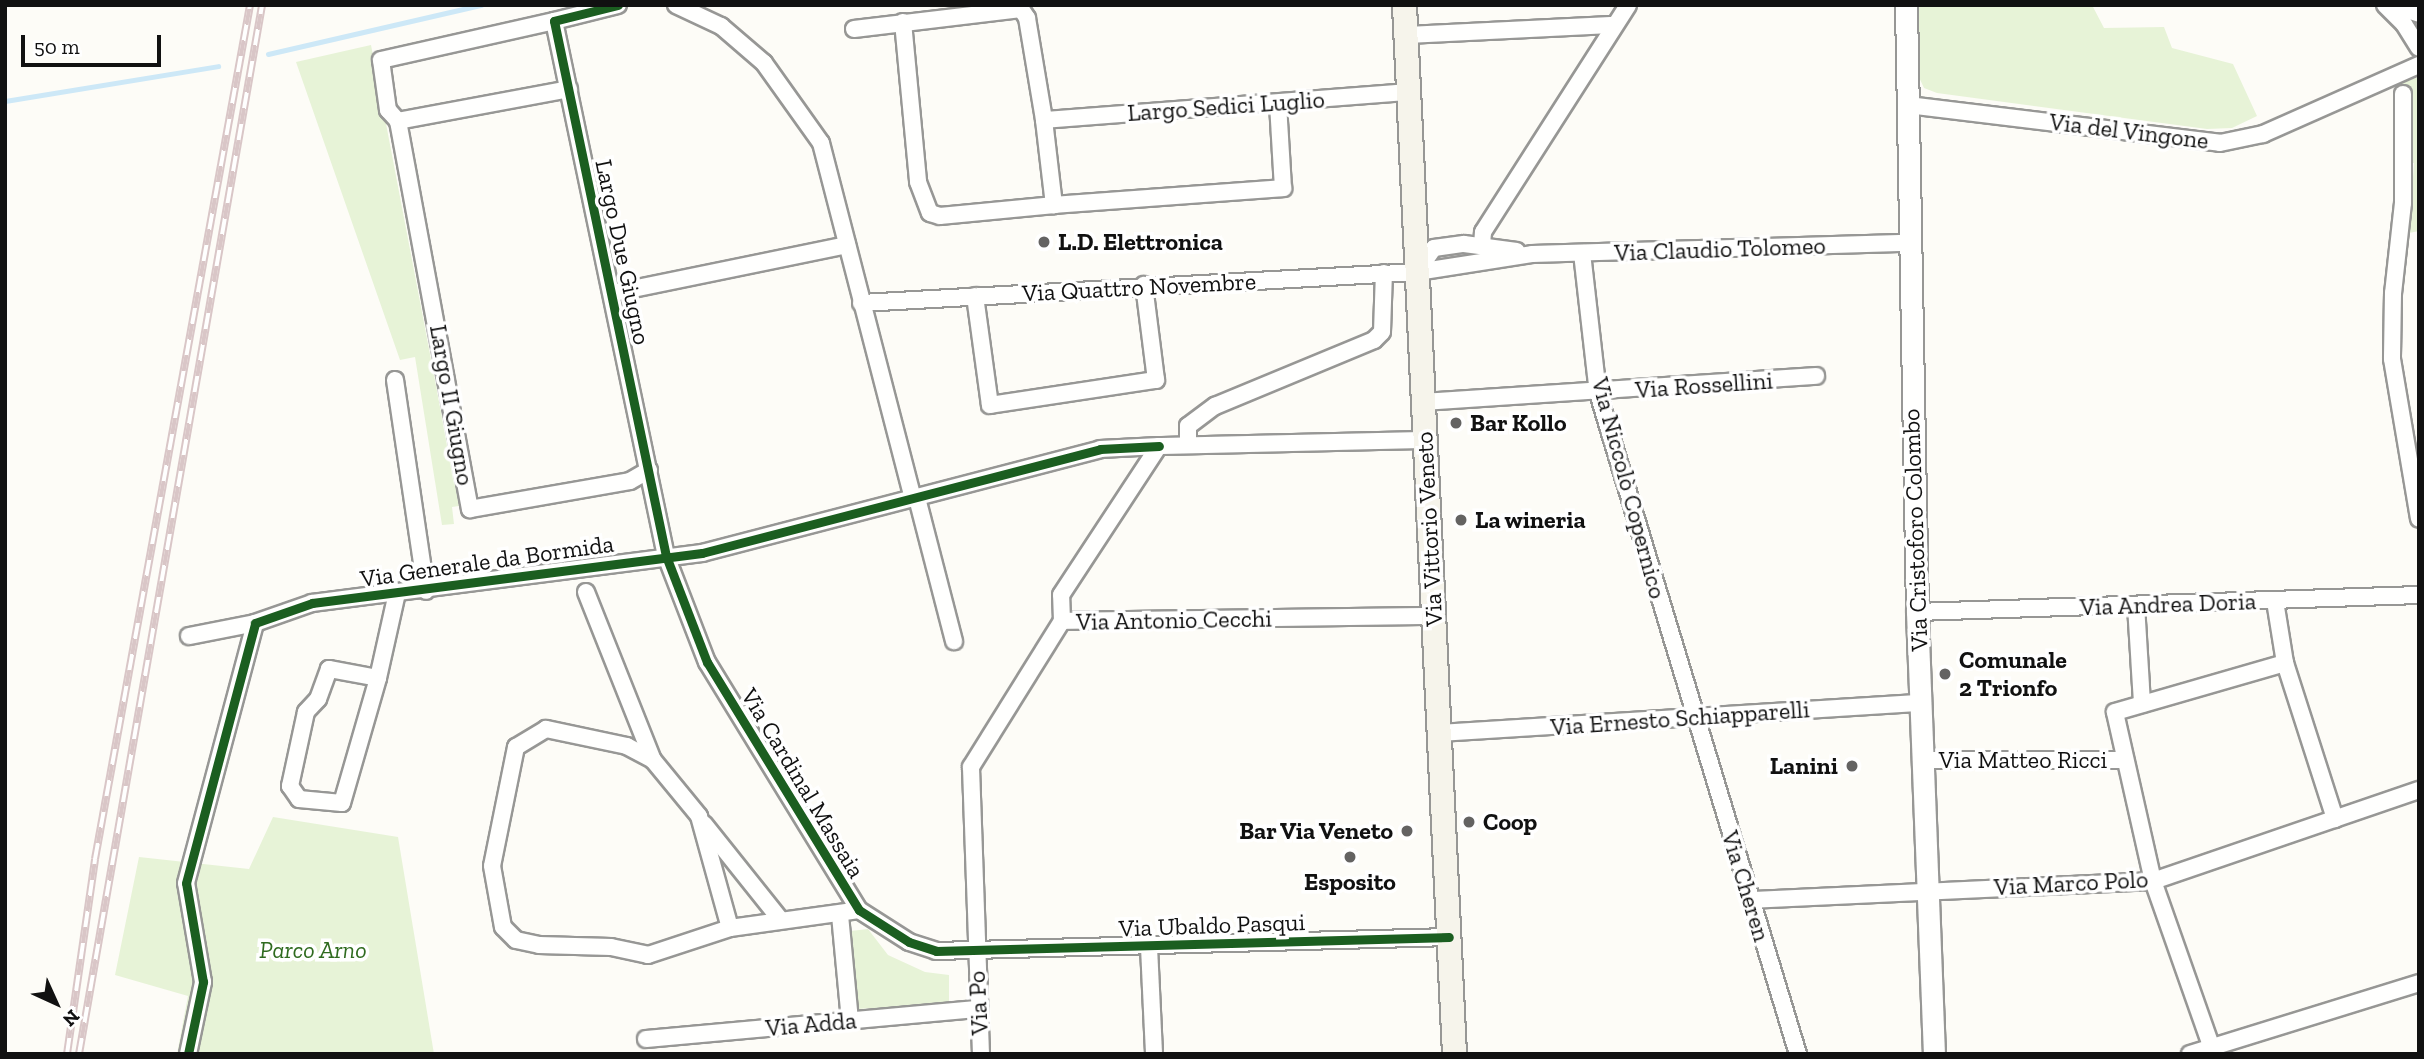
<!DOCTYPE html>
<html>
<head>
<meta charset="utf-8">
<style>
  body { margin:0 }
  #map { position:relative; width:2424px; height:1059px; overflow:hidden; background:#fdfcf7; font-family:"Zilla Slab",serif }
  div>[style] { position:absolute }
  .green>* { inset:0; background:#e7f3d7 }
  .stream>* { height:5px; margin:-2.5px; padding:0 2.5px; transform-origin:2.5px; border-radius:2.5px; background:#cde8f7 }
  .roads { filter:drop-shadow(2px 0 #979795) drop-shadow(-2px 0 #979795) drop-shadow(0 2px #979795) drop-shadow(0 -2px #979795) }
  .minor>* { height:16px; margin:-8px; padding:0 8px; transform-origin:8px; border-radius:8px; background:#fffffe }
  .tertiary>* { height:21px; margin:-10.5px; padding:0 10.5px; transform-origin:10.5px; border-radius:10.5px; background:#fffffe }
  .secondary>* { height:23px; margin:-11.5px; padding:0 11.5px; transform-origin:11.5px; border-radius:11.5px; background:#f6f4eb }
  .rail>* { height:8px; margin-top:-4px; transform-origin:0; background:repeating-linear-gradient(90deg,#fff 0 16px,#d9c6c7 0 32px); box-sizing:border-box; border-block:2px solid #d9c6c7 }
  .cycleway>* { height:9px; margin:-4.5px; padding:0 4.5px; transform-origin:4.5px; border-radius:4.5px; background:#1b5e20 }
  .dots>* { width:19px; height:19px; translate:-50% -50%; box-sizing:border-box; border:4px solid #fff; border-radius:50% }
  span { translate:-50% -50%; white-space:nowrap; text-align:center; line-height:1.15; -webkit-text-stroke:7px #fff; paint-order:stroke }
  .street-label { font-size:24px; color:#111 }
  .poi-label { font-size:24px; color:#111; font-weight:700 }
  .left { translate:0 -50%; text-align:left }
  .right { translate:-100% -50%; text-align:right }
  .park-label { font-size:24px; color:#2f6b1f; font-style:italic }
  .frame { position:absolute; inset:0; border:7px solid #111; pointer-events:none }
  .north { position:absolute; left:21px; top:968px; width:70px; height:70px; -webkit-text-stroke:5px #fff; paint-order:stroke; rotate:135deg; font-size:19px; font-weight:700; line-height:28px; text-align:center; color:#111 }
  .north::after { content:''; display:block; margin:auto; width:24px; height:32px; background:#111; clip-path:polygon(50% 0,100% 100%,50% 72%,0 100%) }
  .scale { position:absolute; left:21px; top:35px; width:140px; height:32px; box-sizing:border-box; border:4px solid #111; border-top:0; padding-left:9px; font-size:21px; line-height:24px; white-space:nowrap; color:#111; -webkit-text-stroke:5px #fff; paint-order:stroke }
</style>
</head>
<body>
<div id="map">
  <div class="green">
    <i style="clip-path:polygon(1915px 5px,2092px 5px,2104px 28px,2164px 27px,2172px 48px,2233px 64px,2257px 116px,2232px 128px,2207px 129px,1937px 93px,1924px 88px,1917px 73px)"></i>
    <i style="clip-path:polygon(371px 45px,459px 506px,452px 507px,454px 524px,442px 525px,415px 357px,400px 360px,296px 62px)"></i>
    <i style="clip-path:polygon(2419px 77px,2419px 231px,2409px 233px,2414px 163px,2403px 165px,2401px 83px)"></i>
    <i style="clip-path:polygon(273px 817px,398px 837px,434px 1054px,177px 1054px,188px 996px,115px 975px,139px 857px,249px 869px)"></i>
    <i style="clip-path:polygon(868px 929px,888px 955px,925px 972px,949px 975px,949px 1004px,856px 1009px,842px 932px)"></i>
  </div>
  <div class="stream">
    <i style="left:268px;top:54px;width:219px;rotate:-13deg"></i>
    <i style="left:5px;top:101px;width:216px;rotate:-9.3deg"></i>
  </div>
  <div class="roads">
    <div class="minor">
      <i style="left:618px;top:5px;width:66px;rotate:166deg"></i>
      <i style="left:554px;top:21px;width:547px;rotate:78.18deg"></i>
      <i style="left:666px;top:556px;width:114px;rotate:68.9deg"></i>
      <i style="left:707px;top:662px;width:291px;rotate:58.5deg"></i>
      <i style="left:859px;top:910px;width:59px;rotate:32.6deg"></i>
      <i style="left:909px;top:942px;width:28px;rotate:18deg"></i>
      <i style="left:936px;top:951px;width:513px;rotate:-1.56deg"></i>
      <i style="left:676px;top:5px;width:50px;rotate:25deg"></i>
      <i style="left:721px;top:26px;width:57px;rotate:40.7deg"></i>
      <i style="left:764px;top:63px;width:98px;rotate:54.5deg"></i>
      <i style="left:821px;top:143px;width:368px;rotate:75.5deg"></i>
      <i style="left:2385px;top:5px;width:27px;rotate:45deg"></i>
      <i style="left:2404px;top:24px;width:28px;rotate:58deg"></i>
      <i style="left:2392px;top:5px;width:28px;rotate:18deg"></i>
      <i style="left:903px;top:22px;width:161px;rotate:84.6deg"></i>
      <i style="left:918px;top:182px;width:33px;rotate:69deg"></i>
      <i style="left:930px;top:213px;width:10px;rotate:17deg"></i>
      <i style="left:940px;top:216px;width:115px;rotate:-5.5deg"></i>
      <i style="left:854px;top:29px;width:168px;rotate:-6.8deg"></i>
      <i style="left:1021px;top:9px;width:11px;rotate:56deg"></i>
      <i style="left:1027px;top:18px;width:103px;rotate:80.5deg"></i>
      <i style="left:1044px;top:120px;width:86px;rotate:83.3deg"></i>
      <i style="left:1054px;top:205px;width:230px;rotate:-4.2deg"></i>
      <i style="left:1283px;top:188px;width:85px;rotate:-93.4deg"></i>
      <i style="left:1405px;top:35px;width:208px;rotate:-2.8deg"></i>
      <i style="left:569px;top:89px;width:174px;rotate:169.4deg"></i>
      <i style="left:398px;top:121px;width:395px;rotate:79.5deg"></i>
      <i style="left:470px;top:509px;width:162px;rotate:-9.9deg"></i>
      <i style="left:630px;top:481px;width:22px;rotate:-30deg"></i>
      <i style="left:2403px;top:94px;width:109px;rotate:90deg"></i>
      <i style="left:2403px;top:203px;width:91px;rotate:96.3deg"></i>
      <i style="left:2393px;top:293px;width:66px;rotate:90.9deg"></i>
      <i style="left:2392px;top:359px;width:162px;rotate:80.4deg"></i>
      <i style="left:1908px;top:105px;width:314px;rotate:6.9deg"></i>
      <i style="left:2220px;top:143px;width:44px;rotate:-11.8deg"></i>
      <i style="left:2263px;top:134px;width:171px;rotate:-23.9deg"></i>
      <i style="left:1044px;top:120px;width:365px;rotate:-4.4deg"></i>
      <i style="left:398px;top:121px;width:15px;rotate:-132deg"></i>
      <i style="left:388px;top:110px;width:50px;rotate:-98deg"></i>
      <i style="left:381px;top:60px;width:177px;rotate:-12.7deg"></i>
      <i style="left:1482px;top:246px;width:14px;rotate:-86deg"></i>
      <i style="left:1483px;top:232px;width:269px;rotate:-57.4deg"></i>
      <i style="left:1582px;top:253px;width:141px;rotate:83.5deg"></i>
      <i style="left:1598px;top:393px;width:691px;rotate:73.17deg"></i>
      <i style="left:1417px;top:272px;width:29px;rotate:-55deg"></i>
      <i style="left:1434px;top:248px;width:30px;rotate:-8deg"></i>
      <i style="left:1464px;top:244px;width:53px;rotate:7.5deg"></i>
      <i style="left:613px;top:293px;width:239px;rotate:-11.6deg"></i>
      <i style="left:975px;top:296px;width:110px;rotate:82.2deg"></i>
      <i style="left:990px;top:405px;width:168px;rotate:-8.6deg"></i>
      <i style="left:1156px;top:380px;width:96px;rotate:-97.2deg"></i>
      <i style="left:861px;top:303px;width:557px;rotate:-3.19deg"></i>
      <i style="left:1417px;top:272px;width:116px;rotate:-8.9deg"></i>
      <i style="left:1532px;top:254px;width:376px;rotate:-1.7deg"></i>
      <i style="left:395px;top:380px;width:213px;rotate:81.6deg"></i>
      <i style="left:1423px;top:402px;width:394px;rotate:-3.8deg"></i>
      <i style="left:1188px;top:444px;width:18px;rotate:-90deg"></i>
      <i style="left:1188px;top:426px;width:34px;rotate:-37deg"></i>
      <i style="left:1215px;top:406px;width:172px;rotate:-22.5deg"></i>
      <i style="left:1374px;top:340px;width:11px;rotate:-45deg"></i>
      <i style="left:1382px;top:332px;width:59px;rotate:-88.1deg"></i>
      <i style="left:917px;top:498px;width:148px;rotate:75.5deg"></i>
      <i style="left:586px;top:592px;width:181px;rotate:68.3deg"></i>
      <i style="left:2275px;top:601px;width:63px;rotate:80.8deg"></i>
      <i style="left:2285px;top:663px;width:164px;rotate:72.2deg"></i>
      <i style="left:2136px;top:605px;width:99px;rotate:86.5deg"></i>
      <i style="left:1917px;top:612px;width:502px;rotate:-1.94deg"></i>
      <i style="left:1062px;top:621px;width:26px;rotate:-92deg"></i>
      <i style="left:1061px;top:595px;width:178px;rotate:-56.7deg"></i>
      <i style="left:1159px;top:446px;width:266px;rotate:-1.3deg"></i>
      <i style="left:189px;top:636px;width:67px;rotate:-11.1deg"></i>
      <i style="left:378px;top:678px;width:50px;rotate:-169.6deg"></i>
      <i style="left:329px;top:669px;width:32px;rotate:110deg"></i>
      <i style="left:318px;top:699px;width:18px;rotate:133deg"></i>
      <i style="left:306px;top:712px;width:76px;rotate:102.2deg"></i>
      <i style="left:290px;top:786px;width:16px;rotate:55deg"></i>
      <i style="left:299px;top:799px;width:43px;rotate:5.3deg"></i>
      <i style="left:342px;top:803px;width:130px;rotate:-73.9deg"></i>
      <i style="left:378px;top:678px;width:87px;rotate:-77.4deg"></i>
      <i style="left:1439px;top:733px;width:483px;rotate:-3.6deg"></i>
      <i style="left:1923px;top:760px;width:201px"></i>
      <i style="left:704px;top:824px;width:120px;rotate:51.4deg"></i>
      <i style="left:1751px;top:900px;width:402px;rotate:-2.7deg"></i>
      <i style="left:2153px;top:881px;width:281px;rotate:-18.9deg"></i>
      <i style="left:840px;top:915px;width:106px;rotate:84.6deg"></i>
      <i style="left:730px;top:928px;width:116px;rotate:-105.5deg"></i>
      <i style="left:699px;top:816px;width:72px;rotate:-129.4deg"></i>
      <i style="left:653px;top:760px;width:30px;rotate:-152deg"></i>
      <i style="left:627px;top:746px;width:83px;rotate:-168.1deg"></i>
      <i style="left:546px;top:729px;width:35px;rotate:149deg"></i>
      <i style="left:516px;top:747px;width:121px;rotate:101.4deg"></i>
      <i style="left:492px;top:866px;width:62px;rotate:79.8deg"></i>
      <i style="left:503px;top:927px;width:18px;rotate:45deg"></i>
      <i style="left:516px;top:940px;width:24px;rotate:12deg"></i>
      <i style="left:539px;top:945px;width:72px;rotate:1.6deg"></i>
      <i style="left:611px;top:947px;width:38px;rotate:12deg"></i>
      <i style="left:648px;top:955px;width:86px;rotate:-18.2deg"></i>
      <i style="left:730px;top:928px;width:130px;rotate:-7.9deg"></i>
      <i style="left:1149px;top:947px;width:107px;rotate:87.3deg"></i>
      <i style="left:646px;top:1039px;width:332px;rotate:-5.2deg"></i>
      <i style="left:188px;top:1054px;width:74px;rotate:-78.2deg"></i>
      <i style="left:203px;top:982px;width:100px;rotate:-99.7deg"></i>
      <i style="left:186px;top:883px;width:269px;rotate:-75.1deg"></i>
      <i style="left:255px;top:623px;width:60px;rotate:-19.3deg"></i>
      <i style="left:312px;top:603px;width:393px;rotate:-7.3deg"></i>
      <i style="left:702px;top:553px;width:411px;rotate:-14.6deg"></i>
      <i style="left:1100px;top:449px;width:59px;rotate:-2.9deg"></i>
      <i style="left:981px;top:1054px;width:287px;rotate:-92deg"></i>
      <i style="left:971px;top:767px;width:172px;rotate:-58.1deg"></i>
      <i style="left:1062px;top:621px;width:371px;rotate:-0.8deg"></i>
      <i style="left:2190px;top:1054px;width:240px;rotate:-17.2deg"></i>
      <i style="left:2214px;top:1054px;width:183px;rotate:-109.4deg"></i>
      <i style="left:2153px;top:881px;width:173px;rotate:-102.7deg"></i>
      <i style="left:2115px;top:712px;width:177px;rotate:-16.1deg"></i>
    </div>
    <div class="tertiary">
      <i style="left:1906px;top:5px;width:607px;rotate:88.96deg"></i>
      <i style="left:1917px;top:612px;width:442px;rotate:87.8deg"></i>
    </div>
    <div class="secondary">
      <i style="left:1404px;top:5px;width:1050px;rotate:87.27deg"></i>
    </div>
  </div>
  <div class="rail">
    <i style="left:67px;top:1054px;width:197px;rotate:-81.8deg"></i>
    <i style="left:95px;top:859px;width:868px;rotate:-79.71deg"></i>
    <i style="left:79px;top:1054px;width:1065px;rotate:-80.1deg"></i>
  </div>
  <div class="cycleway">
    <i style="left:618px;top:5px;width:66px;rotate:166deg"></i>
    <i style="left:554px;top:21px;width:547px;rotate:78.18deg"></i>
    <i style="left:666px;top:556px;width:114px;rotate:68.9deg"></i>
    <i style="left:707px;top:662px;width:291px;rotate:58.5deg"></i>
    <i style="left:859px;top:910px;width:59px;rotate:32.6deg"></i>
    <i style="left:909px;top:942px;width:28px;rotate:18deg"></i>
    <i style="left:936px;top:951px;width:513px;rotate:-1.56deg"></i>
    <i style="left:188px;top:1054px;width:74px;rotate:-78.2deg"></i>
    <i style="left:203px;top:982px;width:100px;rotate:-99.7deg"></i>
    <i style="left:186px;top:883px;width:269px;rotate:-75.1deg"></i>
    <i style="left:255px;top:623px;width:60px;rotate:-19.3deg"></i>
    <i style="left:312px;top:603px;width:393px;rotate:-7.3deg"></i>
    <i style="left:702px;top:553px;width:411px;rotate:-14.6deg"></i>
    <i style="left:1100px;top:449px;width:59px;rotate:-2.9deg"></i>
  </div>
  <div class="dots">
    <i style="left:1044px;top:242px;background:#646362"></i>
    <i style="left:1456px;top:423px;background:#646362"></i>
    <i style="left:1461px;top:520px;background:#646362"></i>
    <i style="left:1945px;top:674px;background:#646362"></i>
    <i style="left:1852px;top:766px;background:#646362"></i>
    <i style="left:1469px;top:822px;background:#646362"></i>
    <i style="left:1407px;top:831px;background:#646362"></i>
    <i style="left:1350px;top:857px;background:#646362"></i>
  </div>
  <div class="street-label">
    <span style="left:1226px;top:106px;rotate:-4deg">Largo Sedici Luglio</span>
    <span style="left:2129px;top:131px;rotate:7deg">Via del Vingone</span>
    <span style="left:1720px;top:249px;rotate:-2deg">Via Claudio Tolomeo</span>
    <span style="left:623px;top:252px;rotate:78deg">Largo Due Giugno</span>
    <span style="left:1139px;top:287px;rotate:-3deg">Via Quattro Novembre</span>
    <span style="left:1704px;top:385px;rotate:-4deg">Via Rossellini</span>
    <span style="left:452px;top:405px;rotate:80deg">Largo II Giugno</span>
    <span style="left:1629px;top:488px;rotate:75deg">Via Niccolò Copernico</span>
    <span style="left:1429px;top:529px;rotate:-93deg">Via Vittorio Veneto</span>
    <span style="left:1915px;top:530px;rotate:-92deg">Via Cristoforo Colombo</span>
    <span style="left:487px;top:561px;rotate:-8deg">Via Generale da Bormida</span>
    <span style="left:2168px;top:604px;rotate:-2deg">Via Andrea Doria</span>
    <span style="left:1174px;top:620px;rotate:-1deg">Via Antonio Cecchi</span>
    <span style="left:1680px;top:718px;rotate:-4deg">Via Ernesto Schiapparelli</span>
    <span style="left:2023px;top:760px">Via Matteo Ricci</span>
    <span style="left:803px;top:783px;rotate:59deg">Via Cardinal Massaia</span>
    <span style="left:2071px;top:883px;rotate:-3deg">Via Marco Polo</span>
    <span style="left:1746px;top:886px;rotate:73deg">Via Cheren</span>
    <span style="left:1212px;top:925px;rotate:-2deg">Via Ubaldo Pasqui</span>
    <span style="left:978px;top:1003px;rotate:-93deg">Via Po</span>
    <span style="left:811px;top:1024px;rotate:-5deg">Via Adda</span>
  </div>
  <div class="poi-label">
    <span class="left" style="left:1058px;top:242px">L.D. Elettronica</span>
    <span class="left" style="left:1470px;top:423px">Bar Kollo</span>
    <span class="left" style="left:1475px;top:520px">La wineria</span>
    <span class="left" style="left:1959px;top:674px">Comunale<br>2 Trionfo</span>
    <span class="right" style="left:1838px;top:766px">Lanini</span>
    <span class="left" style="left:1483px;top:822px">Coop</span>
    <span class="right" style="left:1393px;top:831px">Bar Via Veneto</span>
    <span style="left:1350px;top:882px">Esposito</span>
  </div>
  <div class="park-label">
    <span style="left:313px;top:950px">Parco Arno</span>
  </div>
  <div class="frame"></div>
  <div class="north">N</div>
  <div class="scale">50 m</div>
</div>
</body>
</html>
